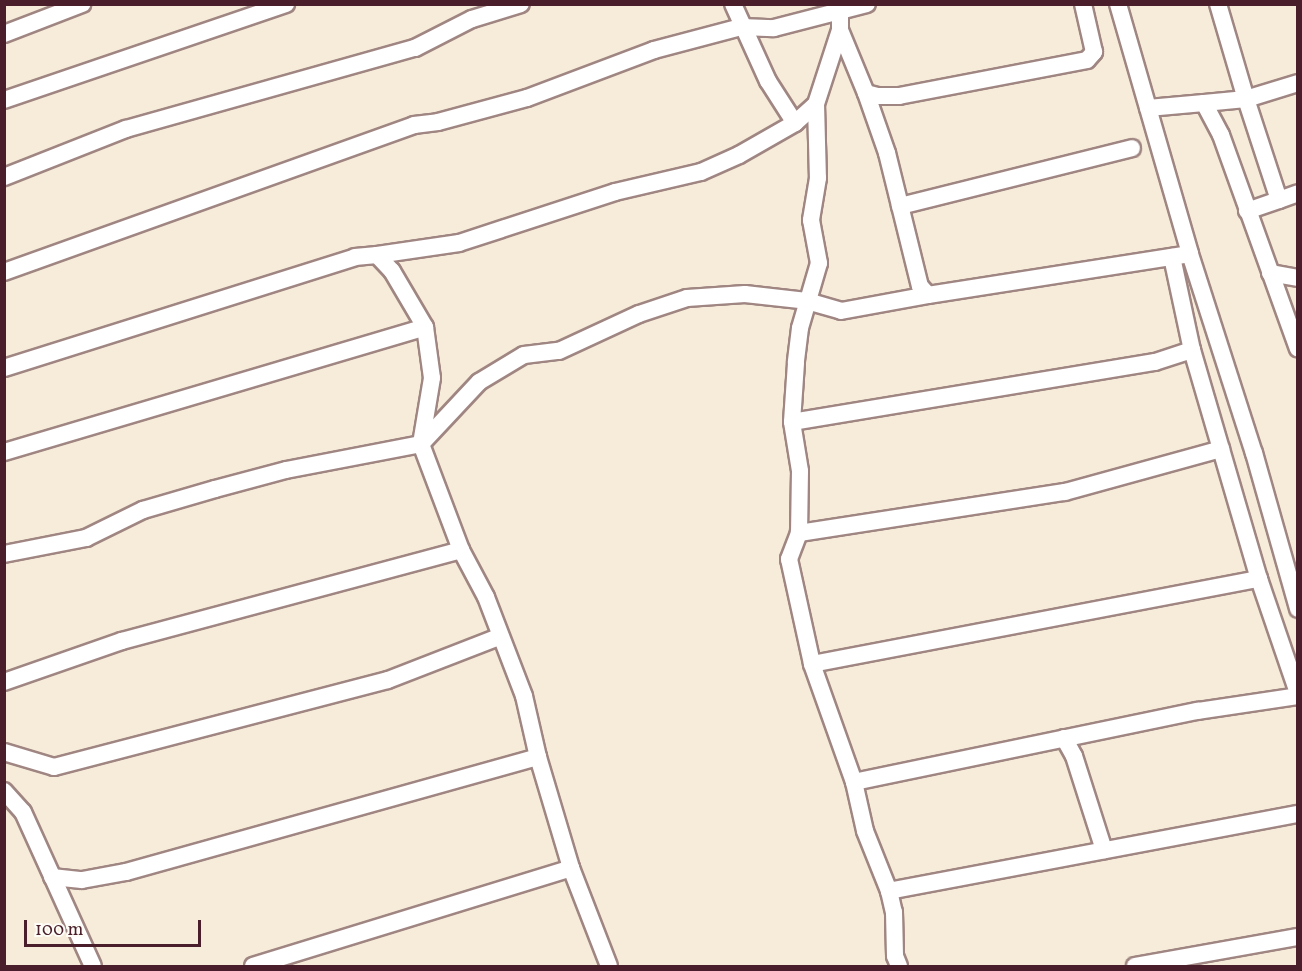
<!DOCTYPE html>
<html>
<head>
<meta charset="utf-8">
<style>
  body { margin:0 }
  #map { position:relative; width:1302px; height:971px; overflow:hidden; background:#f7ecd9; font-family:Vollkorn,serif }
  div>[style] { position:absolute }
  .roads { filter:drop-shadow(2px 0 #a08682) drop-shadow(-2px 0 #a08682) drop-shadow(0 2px #a08682) drop-shadow(0 -2px #a08682) }
  .minor>* { height:16px; margin:-8px; padding:0 8px; transform-origin:8px; border-radius:8px; background:#fff }
  span { translate:-50% -50%; white-space:nowrap; text-align:center; line-height:1.15; -webkit-text-stroke:4.5px #fdfcf7; paint-order:stroke }
  .frame { position:absolute; inset:0; border:6px solid #4a1f2b; pointer-events:none }
  .scale { position:absolute; left:24px; top:920px; width:177px; height:27px; box-sizing:border-box; border:3px solid #4a1f2b; border-top:0; padding-left:8px; font-size:18px; line-height:21px; white-space:nowrap; color:#4a1f2b; -webkit-text-stroke:4px #fdfcf7; paint-order:stroke }
</style>
</head>
<body>
<div id="map">
  <div class="roads">
    <div class="minor">
      <i style="left:733px;top:4px;width:85px;rotate:65.6deg"></i>
      <i style="left:768px;top:81px;width:50px;rotate:57.3deg"></i>
      <i style="left:840px;top:4px;width:26px;rotate:90deg"></i>
      <i style="left:840px;top:30px;width:78px;rotate:108deg"></i>
      <i style="left:816px;top:104px;width:74px;rotate:88.5deg"></i>
      <i style="left:818px;top:178px;width:43px;rotate:99.5deg"></i>
      <i style="left:811px;top:220px;width:44px;rotate:79.5deg"></i>
      <i style="left:819px;top:263px;width:68px;rotate:106.3deg"></i>
      <i style="left:800px;top:328px;width:35px;rotate:97deg"></i>
      <i style="left:796px;top:363px;width:59px;rotate:93.9deg"></i>
      <i style="left:792px;top:422px;width:50px;rotate:80.7deg"></i>
      <i style="left:800px;top:471px;width:62px;rotate:90.9deg"></i>
      <i style="left:799px;top:533px;width:28px;rotate:111deg"></i>
      <i style="left:789px;top:559px;width:107px;rotate:77.6deg"></i>
      <i style="left:812px;top:664px;width:125px;rotate:70.4deg"></i>
      <i style="left:854px;top:782px;width:50px;rotate:77.3deg"></i>
      <i style="left:865px;top:831px;width:65px;rotate:68.2deg"></i>
      <i style="left:889px;top:891px;width:22px;rotate:77deg"></i>
      <i style="left:894px;top:912px;width:44px;rotate:88.7deg"></i>
      <i style="left:895px;top:956px;width:11px;rotate:68deg"></i>
      <i style="left:1118px;top:4px;width:260px;rotate:73.9deg"></i>
      <i style="left:1190px;top:254px;width:209px;rotate:72.2deg"></i>
      <i style="left:1254px;top:453px;width:162px;rotate:74.2deg"></i>
      <i style="left:1218px;top:4px;width:99px;rotate:73.6deg"></i>
      <i style="left:1246px;top:99px;width:54px;rotate:-17.1deg"></i>
      <i style="left:840px;top:30px;width:68px;rotate:67.6deg"></i>
      <i style="left:866px;top:93px;width:12px;rotate:14deg"></i>
      <i style="left:878px;top:96px;width:21px"></i>
      <i style="left:899px;top:96px;width:191px;rotate:-10.8deg"></i>
      <i style="left:1087px;top:60px;width:11px;rotate:-49deg"></i>
      <i style="left:1094px;top:52px;width:49px;rotate:-102.9deg"></i>
      <i style="left:4px;top:34px;width:84px;rotate:-21deg"></i>
      <i style="left:866px;top:93px;width:64px;rotate:70.7deg"></i>
      <i style="left:887px;top:153px;width:137px;rotate:76.1deg"></i>
      <i style="left:920px;top:286px;width:12px;rotate:48deg"></i>
      <i style="left:928px;top:295px;width:265px;rotate:-8.9deg"></i>
      <i style="left:4px;top:100px;width:298px;rotate:-18.8deg"></i>
      <i style="left:1204px;top:103px;width:42px;rotate:-5.4deg"></i>
      <i style="left:1246px;top:99px;width:106px;rotate:71.9deg"></i>
      <i style="left:1279px;top:200px;width:20px;rotate:-20deg"></i>
      <i style="left:1148px;top:108px;width:56px;rotate:-5.1deg"></i>
      <i style="left:1204px;top:103px;width:36px;rotate:62deg"></i>
      <i style="left:1221px;top:135px;width:227px;rotate:70.2deg"></i>
      <i style="left:4px;top:177px;width:131px;rotate:-21.5deg"></i>
      <i style="left:126px;top:129px;width:300px;rotate:-15.7deg"></i>
      <i style="left:415px;top:48px;width:64px;rotate:-27deg"></i>
      <i style="left:472px;top:19px;width:51px;rotate:-17deg"></i>
      <i style="left:900px;top:206px;width:239px;rotate:-14deg"></i>
      <i style="left:1247px;top:211px;width:34px;rotate:-19deg"></i>
      <i style="left:377px;top:255px;width:83px;rotate:-8.3deg"></i>
      <i style="left:459px;top:243px;width:164px;rotate:-18.1deg"></i>
      <i style="left:615px;top:192px;width:88px;rotate:-13.1deg"></i>
      <i style="left:701px;top:172px;width:42px;rotate:-24.1deg"></i>
      <i style="left:739px;top:155px;width:64px;rotate:-29.7deg"></i>
      <i style="left:795px;top:123px;width:28px;rotate:-42deg"></i>
      <i style="left:1172px;top:257px;width:95px;rotate:77.9deg"></i>
      <i style="left:1192px;top:350px;width:239px;rotate:73.7deg"></i>
      <i style="left:1259px;top:579px;width:120px;rotate:71.1deg"></i>
      <i style="left:4px;top:272px;width:436px;rotate:-19.7deg"></i>
      <i style="left:414px;top:125px;width:24px;rotate:-7deg"></i>
      <i style="left:438px;top:122px;width:92px;rotate:-15.1deg"></i>
      <i style="left:527px;top:98px;width:136px;rotate:-20.7deg"></i>
      <i style="left:654px;top:50px;width:90px;rotate:-14.8deg"></i>
      <i style="left:741px;top:27px;width:33px;rotate:2deg"></i>
      <i style="left:774px;top:28px;width:96px;rotate:-14.5deg"></i>
      <i style="left:1270px;top:273px;width:28px;rotate:10deg"></i>
      <i style="left:4px;top:368px;width:368px;rotate:-17.5deg"></i>
      <i style="left:355px;top:257px;width:22px;rotate:-5deg"></i>
      <i style="left:377px;top:255px;width:22px;rotate:47deg"></i>
      <i style="left:392px;top:271px;width:65px;rotate:59.5deg"></i>
      <i style="left:425px;top:327px;width:51px;rotate:82.2deg"></i>
      <i style="left:432px;top:378px;width:67px;rotate:99.5deg"></i>
      <i style="left:421px;top:444px;width:113px;rotate:69.3deg"></i>
      <i style="left:461px;top:550px;width:53px;rotate:62deg"></i>
      <i style="left:486px;top:597px;width:106px;rotate:69deg"></i>
      <i style="left:524px;top:696px;width:63px;rotate:77.1deg"></i>
      <i style="left:538px;top:757px;width:116px;rotate:73.4deg"></i>
      <i style="left:571px;top:868px;width:105px;rotate:68.8deg"></i>
      <i style="left:792px;top:422px;width:368px;rotate:-9.4deg"></i>
      <i style="left:1155px;top:362px;width:39px;rotate:-18deg"></i>
      <i style="left:4px;top:452px;width:439px;rotate:-16.5deg"></i>
      <i style="left:799px;top:533px;width:269px;rotate:-8.8deg"></i>
      <i style="left:1065px;top:492px;width:162px;rotate:-15.4deg"></i>
      <i style="left:4px;top:554px;width:84px;rotate:-11deg"></i>
      <i style="left:86px;top:538px;width:64px;rotate:-26.2deg"></i>
      <i style="left:143px;top:510px;width:75px;rotate:-16.3deg"></i>
      <i style="left:215px;top:489px;width:73px;rotate:-15deg"></i>
      <i style="left:286px;top:470px;width:137px;rotate:-10.9deg"></i>
      <i style="left:421px;top:444px;width:85px;rotate:-46.9deg"></i>
      <i style="left:479px;top:382px;width:52px;rotate:-31deg"></i>
      <i style="left:524px;top:355px;width:35px;rotate:-7deg"></i>
      <i style="left:559px;top:351px;width:88px;rotate:-24.8deg"></i>
      <i style="left:639px;top:314px;width:51px;rotate:-18.4deg"></i>
      <i style="left:687px;top:298px;width:58px;rotate:-3.9deg"></i>
      <i style="left:745px;top:294px;width:62px;rotate:6.4deg"></i>
      <i style="left:807px;top:301px;width:35px;rotate:16deg"></i>
      <i style="left:841px;top:311px;width:88px;rotate:-10.4deg"></i>
      <i style="left:812px;top:664px;width:455px;rotate:-10.8deg"></i>
      <i style="left:4px;top:682px;width:125px;rotate:-19.2deg"></i>
      <i style="left:122px;top:641px;width:351px;rotate:-15deg"></i>
      <i style="left:1064px;top:738px;width:21px;rotate:61deg"></i>
      <i style="left:1074px;top:756px;width:99px;rotate:72.3deg"></i>
      <i style="left:4px;top:752px;width:52px;rotate:16.7deg"></i>
      <i style="left:54px;top:767px;width:345px;rotate:-14.6deg"></i>
      <i style="left:388px;top:680px;width:119px;rotate:-21.2deg"></i>
      <i style="left:854px;top:782px;width:351px;rotate:-11.7deg"></i>
      <i style="left:1198px;top:711px;width:101px;rotate:-8.5deg"></i>
      <i style="left:4px;top:791px;width:28px;rotate:48deg"></i>
      <i style="left:23px;top:812px;width:169px;rotate:65.6deg"></i>
      <i style="left:52px;top:877px;width:30px;rotate:6deg"></i>
      <i style="left:82px;top:880px;width:45px;rotate:-10.3deg"></i>
      <i style="left:126px;top:872px;width:428px;rotate:-15.6deg"></i>
      <i style="left:889px;top:891px;width:416px;rotate:-10.7deg"></i>
      <i style="left:253px;top:966px;width:333px;rotate:-17.1deg"></i>
      <i style="left:1135px;top:966px;width:166px;rotate:-10.1deg"></i>
    </div>
  </div>
  <div class="frame"></div>
  <div class="scale">100 m</div>
</div>
</body>
</html>
